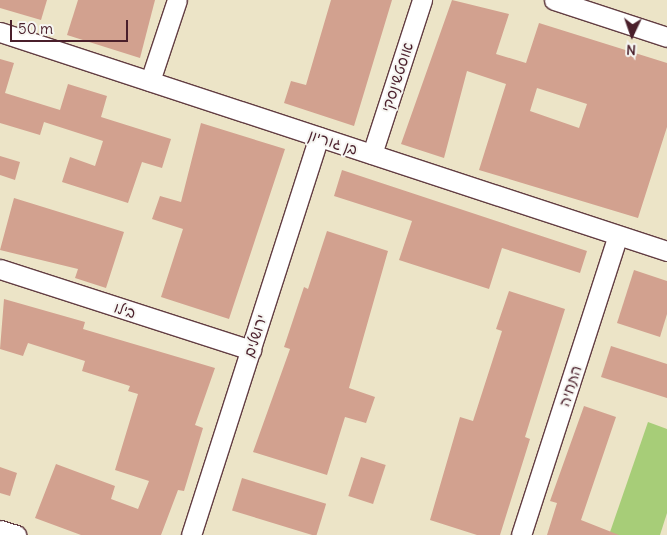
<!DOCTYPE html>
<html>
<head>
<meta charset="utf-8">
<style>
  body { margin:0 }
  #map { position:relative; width:667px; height:535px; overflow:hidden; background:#ece4c7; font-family:Delius,"Playpen Sans Hebrew",sans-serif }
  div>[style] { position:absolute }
  .green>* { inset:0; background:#a7cd78 }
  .building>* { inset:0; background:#d2a18f; transform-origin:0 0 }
  .roads { filter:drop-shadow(1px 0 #623d42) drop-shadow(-1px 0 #623d42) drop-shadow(0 1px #623d42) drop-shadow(0 -1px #623d42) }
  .street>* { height:19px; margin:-9.5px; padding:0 9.5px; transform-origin:9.5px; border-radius:9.5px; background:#fff }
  span { translate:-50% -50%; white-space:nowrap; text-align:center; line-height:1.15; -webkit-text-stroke:4px #f6f6f2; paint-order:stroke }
  .street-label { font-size:15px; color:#4a1f2b }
  .north { position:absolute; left:607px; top:10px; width:50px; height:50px; -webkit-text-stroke:4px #f6f6f2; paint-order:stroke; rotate:183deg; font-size:14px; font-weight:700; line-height:20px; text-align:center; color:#4a1f2b }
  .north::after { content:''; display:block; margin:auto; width:18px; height:22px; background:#4a1f2b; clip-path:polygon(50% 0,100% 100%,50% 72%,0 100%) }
  .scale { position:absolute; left:10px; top:20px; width:118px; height:22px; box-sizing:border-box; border:2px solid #4a1f2b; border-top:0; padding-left:6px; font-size:15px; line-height:18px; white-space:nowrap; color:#4a1f2b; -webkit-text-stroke:4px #f6f6f2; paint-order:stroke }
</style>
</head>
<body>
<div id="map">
  <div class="green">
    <i style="clip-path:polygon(648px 422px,667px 429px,667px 513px,660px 535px,609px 535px)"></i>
  </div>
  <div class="building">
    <i style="clip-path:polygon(0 0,47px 0,41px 20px,0 8px)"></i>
    <i style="clip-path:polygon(78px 0,155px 0,140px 58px,67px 35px)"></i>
    <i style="clip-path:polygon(331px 0,392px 0,354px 126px,284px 103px,291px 81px,306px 85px)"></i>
    <i style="clip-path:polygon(evenodd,452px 0,509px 14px,496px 54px,526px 63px,539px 23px,667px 63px,667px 127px,638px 218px,479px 170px,506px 84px,467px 71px,444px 158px,401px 144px,452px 0,537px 88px,587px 104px,579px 128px,530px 111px,537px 88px)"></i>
    <i style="clip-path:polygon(0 59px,14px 63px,5px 93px,60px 110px,68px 84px,107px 96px,101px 117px,171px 139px,162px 168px,142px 162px,128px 203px,62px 182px,70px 157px,95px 166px,103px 141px,44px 122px,40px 135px,0 123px)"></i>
    <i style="clip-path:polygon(201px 123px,285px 149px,229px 319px,161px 297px,183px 229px,152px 219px,160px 196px,181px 202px)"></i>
    <i style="clip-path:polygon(0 156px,20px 162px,15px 180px,0 175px)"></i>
    <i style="clip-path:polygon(342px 170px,587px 251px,580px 273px,502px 248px,489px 289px,399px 260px,412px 221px,334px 196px)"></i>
    <i style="clip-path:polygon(14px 198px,124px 232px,106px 288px,75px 278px,78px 269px,0 250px)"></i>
    <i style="clip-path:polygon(327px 231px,388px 251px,349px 388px,375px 397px,366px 423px,345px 417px,327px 475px,253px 452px,290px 349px,284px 347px,304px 287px,308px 289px)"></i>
    <i style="clip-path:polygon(634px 270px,667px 281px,667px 314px,660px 337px,617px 323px)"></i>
    <i style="clip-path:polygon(509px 291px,565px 309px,525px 437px,530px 439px,500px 535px,477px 535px,430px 520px,460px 417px,473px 421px,502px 331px,496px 329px)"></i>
    <i style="clip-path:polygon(4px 299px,85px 322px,83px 329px,215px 368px,195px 425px,203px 428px,184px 491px,178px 490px,161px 535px,81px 535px,35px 518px,56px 464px,115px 486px,111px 499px,138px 509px,149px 481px,115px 470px,138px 394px,128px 391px,130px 386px,82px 371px,85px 361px,28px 343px,23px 356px,0 349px)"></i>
    <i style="clip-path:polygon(611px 346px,667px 364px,667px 398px,601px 377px)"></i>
    <i style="clip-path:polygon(584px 406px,616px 417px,581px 520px,619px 535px,547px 535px,557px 503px,550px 501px)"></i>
    <i style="left:361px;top:457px;width:26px;height:41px;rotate:18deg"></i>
    <i style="clip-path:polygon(0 467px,17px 473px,10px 496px,0 493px)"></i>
    <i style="left:242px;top:478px;width:88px;height:34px;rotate:17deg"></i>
  </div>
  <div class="roads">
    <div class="street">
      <i style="left:554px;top:0;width:119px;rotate:18.1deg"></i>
      <i style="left:0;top:32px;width:702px;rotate:18.18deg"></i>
      <i style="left:150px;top:81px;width:85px;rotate:-71.6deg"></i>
      <i style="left:372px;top:154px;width:162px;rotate:-72deg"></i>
      <i style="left:0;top:269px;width:264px;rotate:17.9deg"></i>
      <i style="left:0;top:530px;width:17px;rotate:17deg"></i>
      <i style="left:191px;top:535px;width:418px;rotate:-72.2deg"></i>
      <i style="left:521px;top:535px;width:313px;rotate:-72.1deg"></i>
    </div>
  </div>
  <div class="street-label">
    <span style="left:397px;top:77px;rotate:-72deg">אוסטשינסקי</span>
    <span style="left:333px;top:142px;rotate:18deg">בן גוריון</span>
    <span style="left:125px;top:310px;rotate:18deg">בילו</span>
    <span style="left:255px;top:336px;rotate:-72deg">ירושלים</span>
    <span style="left:570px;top:386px;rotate:-72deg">התחיה</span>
  </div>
  <div class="north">N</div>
  <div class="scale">50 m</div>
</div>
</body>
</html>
